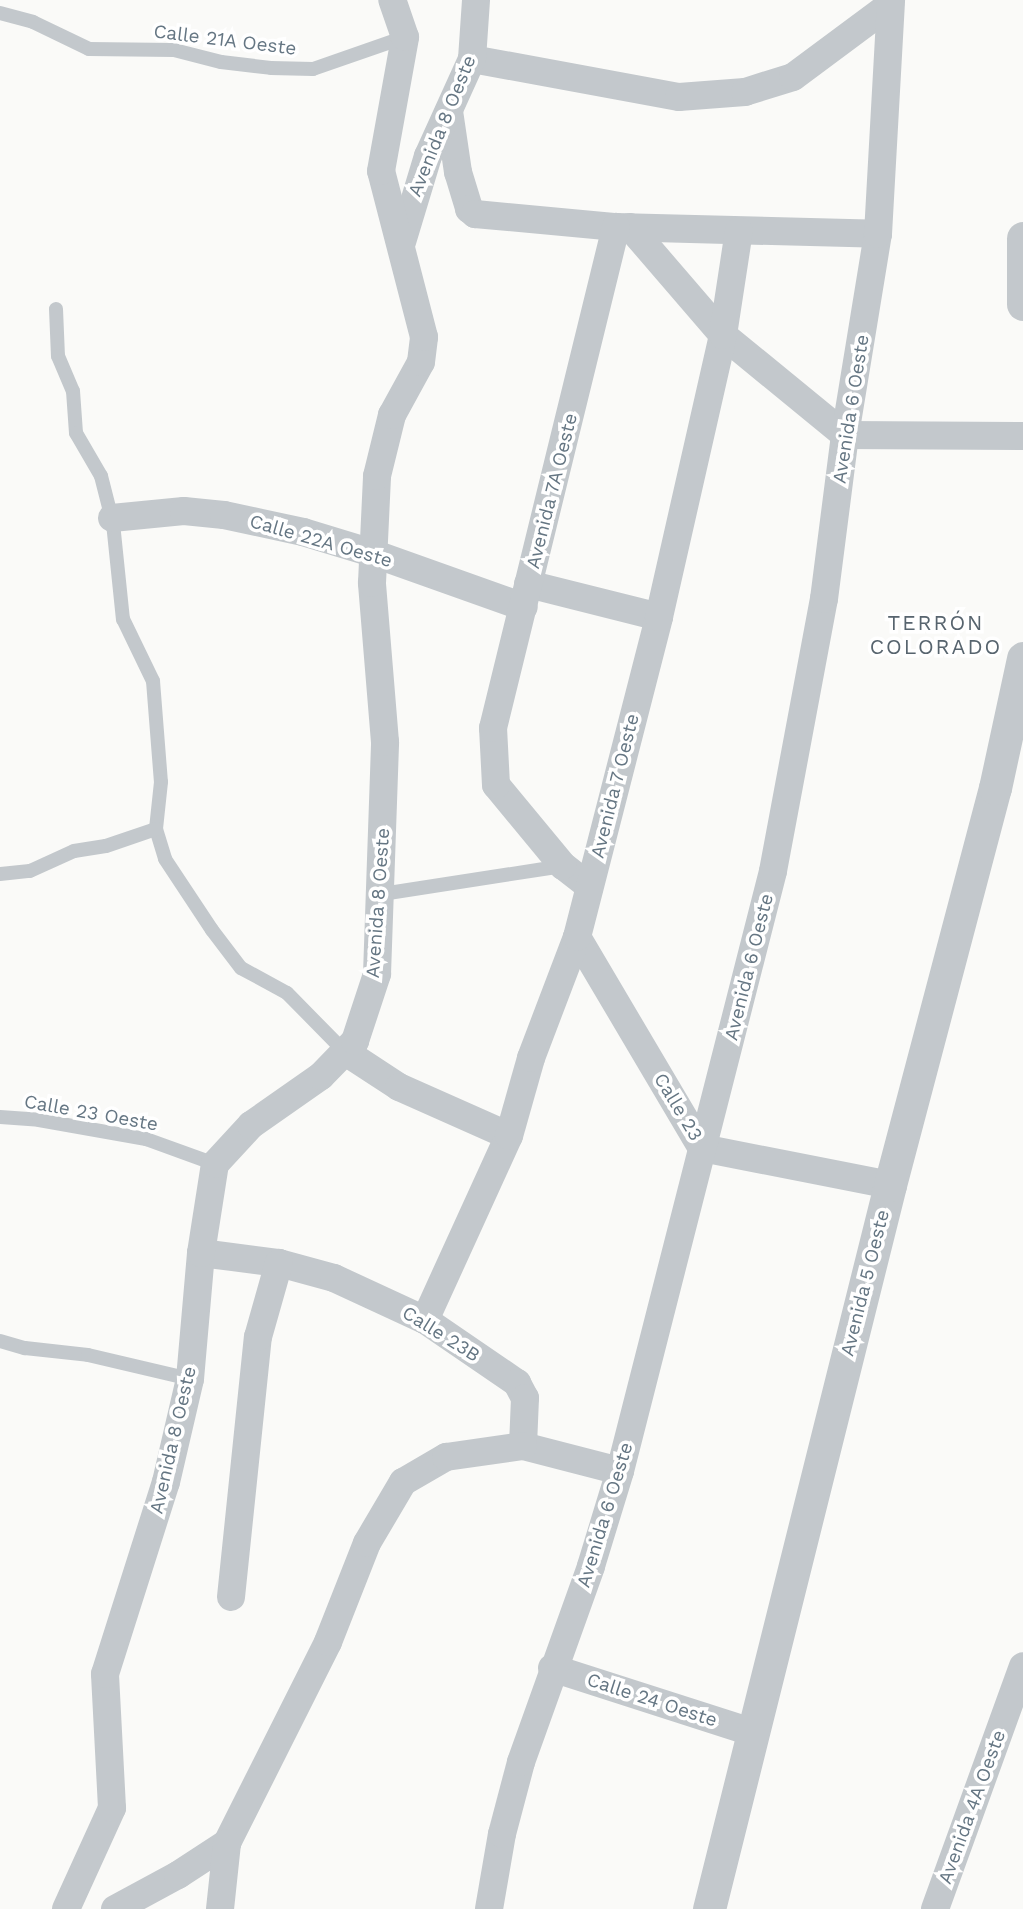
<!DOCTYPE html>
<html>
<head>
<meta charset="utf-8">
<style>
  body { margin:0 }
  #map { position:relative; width:1023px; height:1909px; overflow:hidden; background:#fafaf8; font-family:"Work Sans",sans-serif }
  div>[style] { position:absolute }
  .service>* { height:14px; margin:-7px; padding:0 7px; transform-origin:7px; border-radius:7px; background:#c3c8cc }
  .minor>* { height:28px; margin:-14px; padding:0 14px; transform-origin:14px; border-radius:14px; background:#c3c8cc }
  .tertiary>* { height:33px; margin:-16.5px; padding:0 16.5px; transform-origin:16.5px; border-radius:16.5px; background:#c3c8cc }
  span { translate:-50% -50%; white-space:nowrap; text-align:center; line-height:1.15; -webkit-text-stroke:7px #fff; paint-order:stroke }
  .street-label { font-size:19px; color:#657683 }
  .neighbourhood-label { font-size:21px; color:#57646e; letter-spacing:2px }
</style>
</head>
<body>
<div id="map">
  <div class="service">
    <i style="left:0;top:13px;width:34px;rotate:15deg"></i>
    <i style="left:33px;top:22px;width:62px;rotate:25.7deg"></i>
    <i style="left:89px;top:49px;width:85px;rotate:0.7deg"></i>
    <i style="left:174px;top:50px;width:49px;rotate:14.3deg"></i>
    <i style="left:221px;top:62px;width:50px;rotate:6.8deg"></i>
    <i style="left:271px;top:68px;width:42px;rotate:1.4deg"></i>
    <i style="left:313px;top:69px;width:97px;rotate:-19.2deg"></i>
    <i style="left:56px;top:309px;width:47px;rotate:87.6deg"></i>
    <i style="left:58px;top:356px;width:38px;rotate:67deg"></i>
    <i style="left:73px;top:391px;width:42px;rotate:85.9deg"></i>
    <i style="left:76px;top:433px;width:50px;rotate:59.8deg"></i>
    <i style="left:101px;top:476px;width:49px;rotate:75.7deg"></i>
    <i style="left:113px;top:523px;width:97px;rotate:84.1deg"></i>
    <i style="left:123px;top:619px;width:69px;rotate:64.2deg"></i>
    <i style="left:153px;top:681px;width:101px;rotate:85.5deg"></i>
    <i style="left:161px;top:782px;width:47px;rotate:96.1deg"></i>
    <i style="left:156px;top:829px;width:31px;rotate:73deg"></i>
    <i style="left:165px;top:859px;width:85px;rotate:56.5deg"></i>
    <i style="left:212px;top:930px;width:48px;rotate:52.7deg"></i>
    <i style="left:241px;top:968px;width:52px;rotate:28.5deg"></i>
    <i style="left:287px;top:993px;width:81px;rotate:45.5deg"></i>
    <i style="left:0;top:874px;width:30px;rotate:-6deg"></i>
    <i style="left:30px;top:871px;width:48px;rotate:-24.4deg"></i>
    <i style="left:74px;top:851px;width:32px;rotate:-9deg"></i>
    <i style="left:106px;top:846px;width:53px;rotate:-18.8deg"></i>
    <i style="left:382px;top:894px;width:183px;rotate:-8.8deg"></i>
    <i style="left:0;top:1117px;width:39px;rotate:4deg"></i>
    <i style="left:39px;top:1120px;width:109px;rotate:10.1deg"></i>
    <i style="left:146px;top:1139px;width:73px;rotate:19.9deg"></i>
    <i style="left:0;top:1341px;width:26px;rotate:16deg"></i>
    <i style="left:25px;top:1348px;width:63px;rotate:6.3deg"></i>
    <i style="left:88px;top:1355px;width:105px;rotate:13.2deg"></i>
  </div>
  <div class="minor">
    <i style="left:472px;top:59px;width:210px;rotate:10.4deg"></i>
    <i style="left:679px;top:97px;width:66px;rotate:-4.3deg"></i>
    <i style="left:745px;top:92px;width:50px;rotate:-17.4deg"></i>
    <i style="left:793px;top:77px;width:121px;rotate:-36.6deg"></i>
    <i style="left:449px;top:111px;width:62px;rotate:81.6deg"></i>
    <i style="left:458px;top:172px;width:39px;rotate:73deg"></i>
    <i style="left:469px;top:209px;width:8px;rotate:40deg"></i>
    <i style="left:475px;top:214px;width:142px;rotate:5.3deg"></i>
    <i style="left:616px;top:227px;width:262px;rotate:1.5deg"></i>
    <i style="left:630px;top:227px;width:143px;rotate:49.3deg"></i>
    <i style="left:723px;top:335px;width:158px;rotate:39.3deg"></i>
    <i style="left:845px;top:435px;width:178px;rotate:0.3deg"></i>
    <i style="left:402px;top:242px;width:90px;rotate:-73.2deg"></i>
    <i style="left:428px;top:156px;width:107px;rotate:-65.6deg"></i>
    <i style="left:472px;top:59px;width:59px;rotate:-86.1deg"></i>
    <i style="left:112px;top:518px;width:72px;rotate:-5.6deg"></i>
    <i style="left:184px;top:511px;width:40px;rotate:5.7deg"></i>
    <i style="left:224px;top:515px;width:81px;rotate:12.1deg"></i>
    <i style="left:303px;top:532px;width:72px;rotate:16.9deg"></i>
    <i style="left:372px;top:553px;width:161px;rotate:19.6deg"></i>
    <i style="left:528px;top:584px;width:135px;rotate:14.1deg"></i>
    <i style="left:589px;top:886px;width:33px;rotate:-142deg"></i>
    <i style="left:563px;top:866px;width:105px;rotate:-129.6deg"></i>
    <i style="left:496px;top:785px;width:57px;rotate:-93deg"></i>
    <i style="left:493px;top:728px;width:516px;rotate:-76.21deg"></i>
    <i style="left:577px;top:937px;width:245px;rotate:59.4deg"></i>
    <i style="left:702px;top:1148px;width:192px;rotate:11.1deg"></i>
    <i style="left:344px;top:1051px;width:66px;rotate:33.2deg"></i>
    <i style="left:399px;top:1087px;width:120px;rotate:24deg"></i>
    <i style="left:201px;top:1253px;width:79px;rotate:7.3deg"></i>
    <i style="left:279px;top:1263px;width:57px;rotate:15.3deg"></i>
    <i style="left:334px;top:1278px;width:100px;rotate:24.8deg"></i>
    <i style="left:425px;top:1320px;width:112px;rotate:34.4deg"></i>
    <i style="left:517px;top:1383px;width:17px;rotate:62deg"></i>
    <i style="left:525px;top:1398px;width:48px;rotate:92.4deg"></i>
    <i style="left:523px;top:1446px;width:100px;rotate:14.5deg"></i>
    <i style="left:425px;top:1320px;width:202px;rotate:-65.5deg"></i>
    <i style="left:509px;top:1136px;width:81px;rotate:-74.2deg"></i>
    <i style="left:531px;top:1058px;width:129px;rotate:-69.2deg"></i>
    <i style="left:577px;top:937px;width:330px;rotate:-75.6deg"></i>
    <i style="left:659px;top:617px;width:289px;rotate:-77.2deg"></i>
    <i style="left:723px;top:335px;width:105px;rotate:-81.3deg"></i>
    <i style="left:231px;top:1597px;width:261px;rotate:-84.1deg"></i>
    <i style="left:258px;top:1337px;width:77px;rotate:-74.2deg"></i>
    <i style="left:552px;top:1668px;width:209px;rotate:17.8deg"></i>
    <i style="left:66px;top:1909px;width:111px;rotate:-65.5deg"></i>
    <i style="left:112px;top:1808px;width:134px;rotate:-93deg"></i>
    <i style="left:105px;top:1674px;width:201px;rotate:-72.4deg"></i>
    <i style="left:166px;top:1482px;width:106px;rotate:-76.9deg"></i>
    <i style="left:190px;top:1379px;width:126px;rotate:-85deg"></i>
    <i style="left:201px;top:1253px;width:90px;rotate:-81.1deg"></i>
    <i style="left:215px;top:1164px;width:53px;rotate:-47.3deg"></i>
    <i style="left:251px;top:1125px;width:85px;rotate:-35deg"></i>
    <i style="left:321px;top:1076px;width:49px;rotate:-45.8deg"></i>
    <i style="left:355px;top:1041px;width:71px;rotate:-71.8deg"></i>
    <i style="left:377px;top:974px;width:232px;rotate:-88deg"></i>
    <i style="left:385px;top:742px;width:160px;rotate:-94.7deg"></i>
    <i style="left:372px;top:583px;width:107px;rotate:-87.3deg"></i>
    <i style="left:377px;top:476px;width:63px;rotate:-76.2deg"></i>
    <i style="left:392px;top:415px;width:60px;rotate:-61.3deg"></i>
    <i style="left:421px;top:362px;width:25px;rotate:-83deg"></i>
    <i style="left:424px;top:337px;width:171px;rotate:-104.5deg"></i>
    <i style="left:381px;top:171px;width:136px;rotate:-79.8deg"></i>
    <i style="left:405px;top:37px;width:39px;rotate:-109deg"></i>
    <i style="left:115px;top:1909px;width:72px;rotate:-28.4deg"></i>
    <i style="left:178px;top:1875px;width:59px;rotate:-33.1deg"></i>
    <i style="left:227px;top:1843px;width:225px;rotate:-63.3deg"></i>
    <i style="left:328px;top:1642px;width:106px;rotate:-68.5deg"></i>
    <i style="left:367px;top:1543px;width:71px;rotate:-59.5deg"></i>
    <i style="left:403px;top:1482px;width:50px;rotate:-30.2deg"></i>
    <i style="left:446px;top:1457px;width:78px;rotate:-8.1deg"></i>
    <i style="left:220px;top:1909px;width:66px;rotate:-83.9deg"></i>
    <i style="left:489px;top:1909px;width:76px;rotate:-80.2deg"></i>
    <i style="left:502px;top:1834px;width:74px;rotate:-75.2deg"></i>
    <i style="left:521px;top:1762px;width:208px;rotate:-70.3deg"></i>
    <i style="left:591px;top:1566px;width:99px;rotate:-73deg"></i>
    <i style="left:620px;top:1471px;width:619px;rotate:-75.69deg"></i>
    <i style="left:773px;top:871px;width:277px;rotate:-79.4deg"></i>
    <i style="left:824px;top:599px;width:165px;rotate:-82.7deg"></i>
    <i style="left:845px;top:435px;width:204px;rotate:-80.7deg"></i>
    <i style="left:878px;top:234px;width:234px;rotate:-86.8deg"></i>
    <i style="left:935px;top:1909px;width:258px;rotate:-70.1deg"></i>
  </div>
  <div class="tertiary">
    <i style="left:1023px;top:238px;width:66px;rotate:90deg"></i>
    <i style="left:709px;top:1909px;width:746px;rotate:-75.96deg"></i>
    <i style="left:890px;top:1185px;width:411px;rotate:-75.2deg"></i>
    <i style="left:995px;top:788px;width:133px;rotate:-77.8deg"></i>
  </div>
  <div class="street-label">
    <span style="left:225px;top:40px;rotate:7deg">Calle 21A Oeste</span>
    <span style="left:442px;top:126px;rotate:-68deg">Avenida 8 Oeste</span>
    <span style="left:851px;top:409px;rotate:-81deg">Avenida 6 Oeste</span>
    <span style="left:552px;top:491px;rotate:-76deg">Avenida 7A Oeste</span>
    <span style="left:321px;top:541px;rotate:16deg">Calle 22A Oeste</span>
    <span style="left:615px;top:786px;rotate:-76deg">Avenida 7 Oeste</span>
    <span style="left:378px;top:903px;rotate:-86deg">Avenida 8 Oeste</span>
    <span style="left:749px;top:967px;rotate:-76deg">Avenida 6 Oeste</span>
    <span style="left:678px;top:1107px;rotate:59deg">Calle 23</span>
    <span style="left:91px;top:1113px;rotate:10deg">Calle 23 Oeste</span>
    <span style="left:865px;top:1283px;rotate:-76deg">Avenida 5 Oeste</span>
    <span style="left:441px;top:1334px;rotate:32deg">Calle 23B</span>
    <span style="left:173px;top:1440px;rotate:-77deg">Avenida 8 Oeste</span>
    <span style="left:605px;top:1515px;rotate:-73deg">Avenida 6 Oeste</span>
    <span style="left:652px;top:1700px;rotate:18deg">Calle 24 Oeste</span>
    <span style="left:972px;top:1807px;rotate:-70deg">Avenida 4A Oeste</span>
  </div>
  <div class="neighbourhood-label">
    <span style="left:936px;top:635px">TERRÓN<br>COLORADO</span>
  </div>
</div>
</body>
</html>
